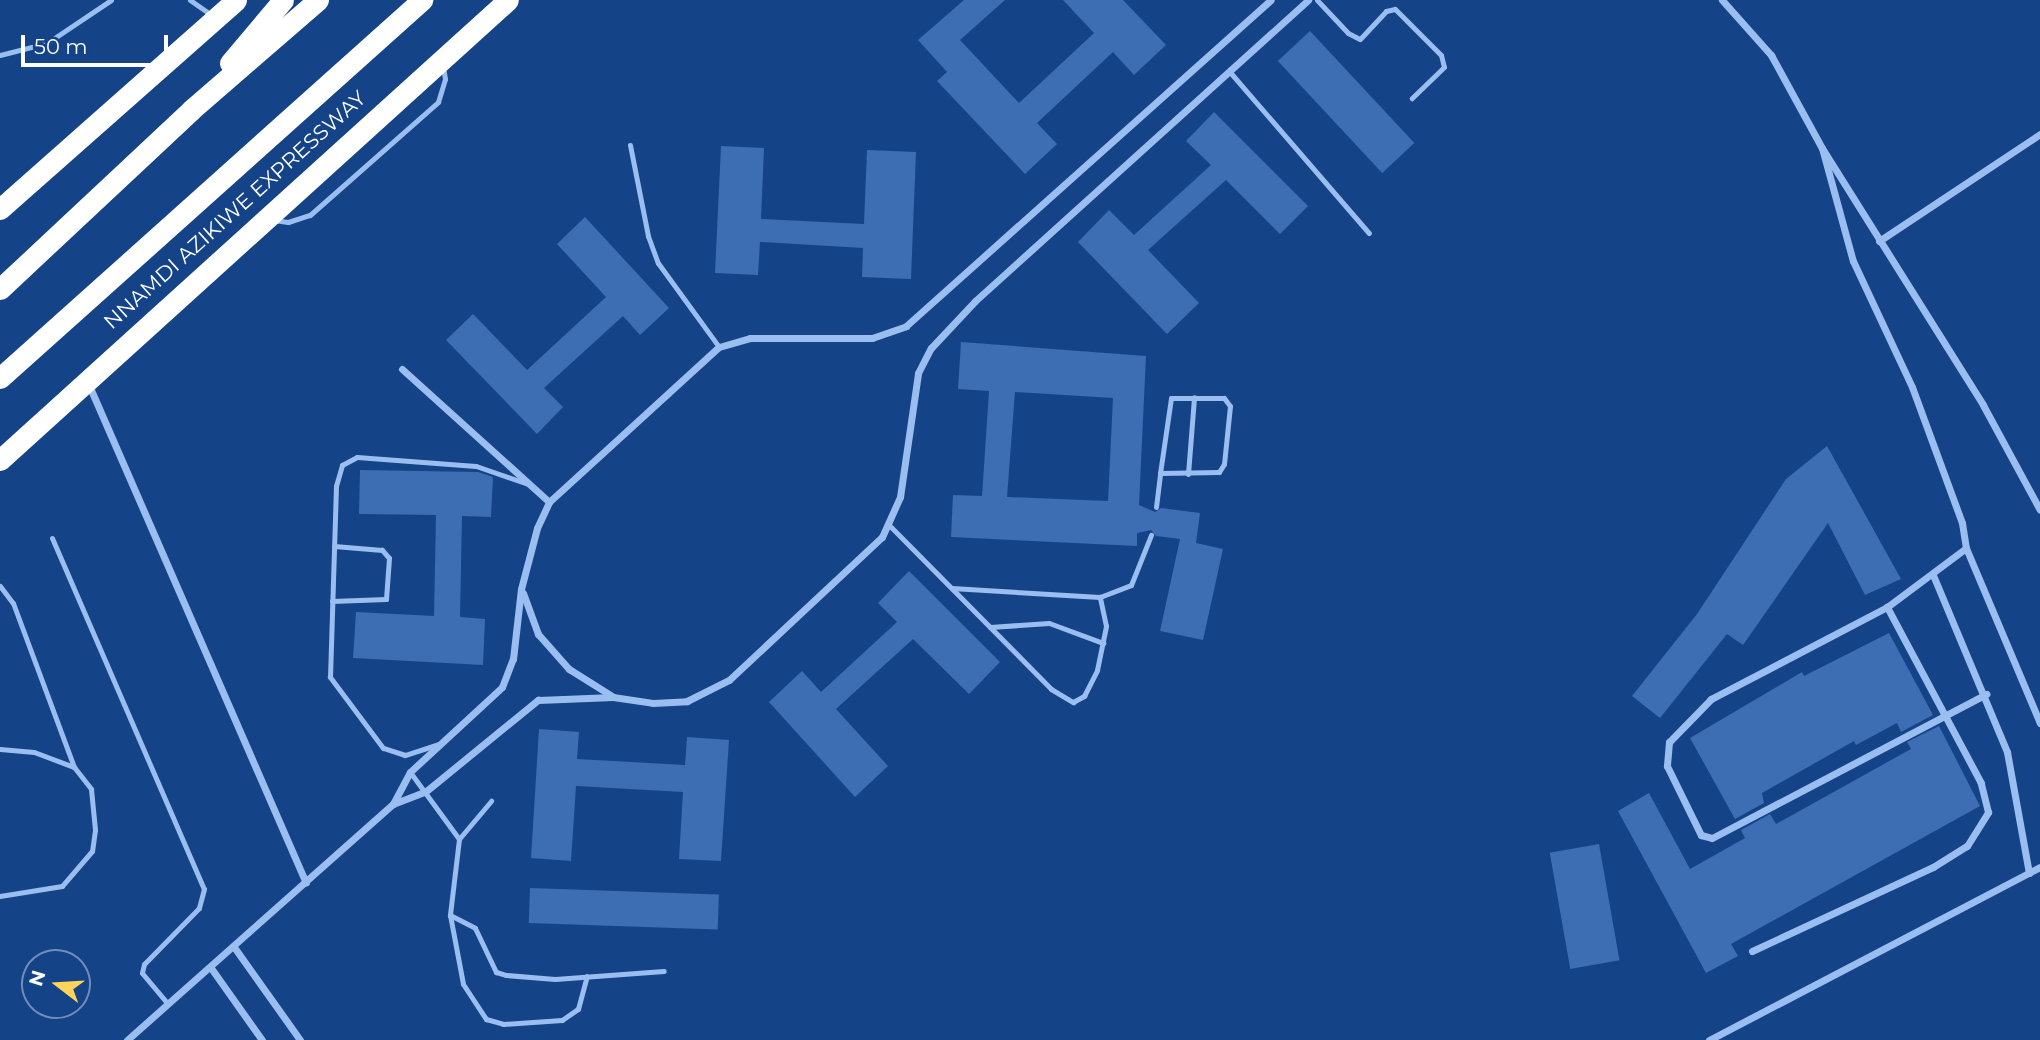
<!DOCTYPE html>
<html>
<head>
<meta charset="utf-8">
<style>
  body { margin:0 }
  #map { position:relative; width:2040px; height:1040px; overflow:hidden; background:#144388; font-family:Montserrat,sans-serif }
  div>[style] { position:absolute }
  .building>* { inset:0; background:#3d6db2; transform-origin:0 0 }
  .lane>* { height:5px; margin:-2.5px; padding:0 2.5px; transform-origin:2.5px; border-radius:2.5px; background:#9abeef }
  .street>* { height:7px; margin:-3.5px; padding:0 3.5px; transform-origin:3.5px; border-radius:3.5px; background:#9abeef }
  .highway>* { height:21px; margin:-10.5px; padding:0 10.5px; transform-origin:10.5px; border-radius:10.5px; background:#fff }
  span { translate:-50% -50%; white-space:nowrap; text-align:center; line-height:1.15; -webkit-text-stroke:5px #144388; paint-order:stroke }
  .street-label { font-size:21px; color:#fff }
  .north { position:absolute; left:21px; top:949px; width:70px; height:70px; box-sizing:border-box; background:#144388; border:2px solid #728eb8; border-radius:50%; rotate:287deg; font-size:19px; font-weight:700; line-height:28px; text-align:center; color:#fff }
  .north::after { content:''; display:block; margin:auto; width:24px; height:32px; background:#ffd458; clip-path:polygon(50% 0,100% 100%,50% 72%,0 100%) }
  .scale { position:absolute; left:21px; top:35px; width:147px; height:32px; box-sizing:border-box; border:4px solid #fff; border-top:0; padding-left:9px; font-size:21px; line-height:24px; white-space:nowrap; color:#fff; -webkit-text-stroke:5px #144388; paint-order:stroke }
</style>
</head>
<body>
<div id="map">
  <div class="building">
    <i style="clip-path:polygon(964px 0,1005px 0,960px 40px,1019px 103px,1094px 33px,1063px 0,1123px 0,1166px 45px,1134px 75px,1113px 52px,1037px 123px,1057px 144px,1025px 174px,937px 81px,947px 72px,918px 40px)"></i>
    <i style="left:1310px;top:31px;width:153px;height:44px;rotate:47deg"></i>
    <i style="clip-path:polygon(1214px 112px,1308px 206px,1280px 234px,1226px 180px,1148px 250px,1199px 303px,1167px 334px,1078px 242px,1109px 210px,1134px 235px,1211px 165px,1186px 141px)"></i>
    <i style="clip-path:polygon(721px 146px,764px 148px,761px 219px,864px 224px,867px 150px,916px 152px,911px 279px,862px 277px,863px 248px,760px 242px,758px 275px,715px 273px)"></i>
    <i style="clip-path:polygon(585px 217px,669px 308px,640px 335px,623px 316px,544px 388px,563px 407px,537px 434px,446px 340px,473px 314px,527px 370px,606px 297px,557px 244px)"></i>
    <i style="clip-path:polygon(evenodd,961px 342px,1146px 356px,1139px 505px,1155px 512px,1161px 508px,1200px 513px,1196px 543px,1223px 549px,1203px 640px,1160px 631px,1180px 539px,1156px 536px,1151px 530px,1137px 533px,1137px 546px,951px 537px,953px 495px,982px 496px,989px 391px,958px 389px,961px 342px,1015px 392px,1113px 398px,1108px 501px,1007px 497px,1015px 392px)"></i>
    <i style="clip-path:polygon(1827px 446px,1901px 579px,1865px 595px,1828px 523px,1743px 645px,1727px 634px,1660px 718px,1632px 696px,1697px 614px,1786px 479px)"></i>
    <i style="clip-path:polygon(360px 470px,478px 472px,493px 477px,491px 517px,462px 516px,460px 617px,485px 619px,483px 665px,353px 658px,356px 612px,434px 616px,436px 515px,359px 514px)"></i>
    <i style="clip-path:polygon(909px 571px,1000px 662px,969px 694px,913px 639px,836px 709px,888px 766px,855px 797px,769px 702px,802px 671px,821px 692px,897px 622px,878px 603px)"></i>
    <i style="clip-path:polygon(1889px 633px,1933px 715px,1901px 732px,1897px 723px,1856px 745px,1854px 741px,1762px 793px,1764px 803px,1735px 819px,1690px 738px,1802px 672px,1804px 676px)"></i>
    <i style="clip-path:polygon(1939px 726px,1980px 806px,1731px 944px,1738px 956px,1706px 973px,1618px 811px,1649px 793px,1690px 869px,1745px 838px,1741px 830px,1770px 814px,1776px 824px,1911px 749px,1907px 742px)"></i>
    <i style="clip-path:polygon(539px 729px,579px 732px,577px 759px,685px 765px,687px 737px,729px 740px,721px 861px,679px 859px,683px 792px,576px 786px,571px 861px,531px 858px)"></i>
    <i style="left:1599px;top:844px;width:118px;height:50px;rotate:80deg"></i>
    <i style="left:530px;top:888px;width:189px;height:35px;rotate:2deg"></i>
  </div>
  <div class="lane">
    <i style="left:190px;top:0;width:24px;rotate:35deg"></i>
    <i style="left:1317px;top:0;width:45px;rotate:46.8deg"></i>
    <i style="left:1348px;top:33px;width:13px;rotate:27deg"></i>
    <i style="left:1360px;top:39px;width:38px;rotate:-47deg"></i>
    <i style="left:1386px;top:11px;width:9px;rotate:-13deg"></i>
    <i style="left:1395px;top:9px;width:65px;rotate:45deg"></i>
    <i style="left:1441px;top:55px;width:12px;rotate:76deg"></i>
    <i style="left:1444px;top:67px;width:45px;rotate:135.9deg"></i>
    <i style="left:0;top:55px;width:49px;rotate:-14.3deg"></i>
    <i style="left:47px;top:43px;width:77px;rotate:-33.9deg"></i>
    <i style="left:1229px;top:71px;width:214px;rotate:49.2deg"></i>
    <i style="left:630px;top:145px;width:93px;rotate:78.8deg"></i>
    <i style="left:648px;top:236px;width:29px;rotate:70deg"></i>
    <i style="left:658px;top:263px;width:104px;rotate:54deg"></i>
    <i style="left:273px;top:220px;width:15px;rotate:8deg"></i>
    <i style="left:288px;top:222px;width:23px;rotate:-18deg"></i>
    <i style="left:310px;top:215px;width:171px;rotate:-41.4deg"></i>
    <i style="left:438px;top:102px;width:24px;rotate:-73deg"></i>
    <i style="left:445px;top:79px;width:12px;rotate:-99deg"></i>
    <i style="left:1188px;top:474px;width:77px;rotate:-85.5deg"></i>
    <i style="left:1156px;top:507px;width:34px;rotate:-83deg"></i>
    <i style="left:1160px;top:473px;width:59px;rotate:-1deg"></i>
    <i style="left:1219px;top:472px;width:9px;rotate:-58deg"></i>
    <i style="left:1224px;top:464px;width:58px;rotate:-84.1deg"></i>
    <i style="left:1230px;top:406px;width:10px;rotate:-127deg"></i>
    <i style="left:1224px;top:398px;width:53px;rotate:180deg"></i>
    <i style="left:1171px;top:398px;width:76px;rotate:98.3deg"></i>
    <i style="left:888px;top:524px;width:232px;rotate:45.3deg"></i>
    <i style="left:1051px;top:689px;width:26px;rotate:31deg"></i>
    <i style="left:1073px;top:702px;width:13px;rotate:-29deg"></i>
    <i style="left:1084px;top:696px;width:29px;rotate:-63deg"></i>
    <i style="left:1097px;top:670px;width:45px;rotate:-78.4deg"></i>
    <i style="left:1106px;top:626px;width:30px;rotate:-102deg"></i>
    <i style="left:52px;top:538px;width:382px;rotate:66.6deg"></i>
    <i style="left:204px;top:889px;width:20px;rotate:105deg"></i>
    <i style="left:199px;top:908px;width:78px;rotate:134.5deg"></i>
    <i style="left:144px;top:964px;width:9px;rotate:103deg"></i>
    <i style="left:142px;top:973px;width:40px;rotate:50deg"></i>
    <i style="left:0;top:586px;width:21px;rotate:53deg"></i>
    <i style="left:13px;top:603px;width:175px;rotate:69.6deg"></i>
    <i style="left:952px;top:588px;width:148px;rotate:3.5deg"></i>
    <i style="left:1100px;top:597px;width:33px;rotate:-21deg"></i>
    <i style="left:1131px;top:585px;width:54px;rotate:-68.2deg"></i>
    <i style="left:332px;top:601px;width:54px;rotate:-2.1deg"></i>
    <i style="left:386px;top:599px;width:41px;rotate:-85.8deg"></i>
    <i style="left:389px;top:558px;width:11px;rotate:-131deg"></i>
    <i style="left:382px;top:550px;width:48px;rotate:-175.2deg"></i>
    <i style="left:990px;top:627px;width:59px;rotate:-3.9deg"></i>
    <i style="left:1049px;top:623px;width:58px;rotate:20.3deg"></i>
    <i style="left:439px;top:744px;width:36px;rotate:162deg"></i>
    <i style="left:405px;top:755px;width:23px;rotate:-162deg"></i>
    <i style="left:383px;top:748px;width:89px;rotate:-126.7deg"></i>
    <i style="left:330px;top:677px;width:191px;rotate:-88.2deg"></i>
    <i style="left:336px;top:486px;width:22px;rotate:-74deg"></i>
    <i style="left:342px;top:465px;width:17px;rotate:-28deg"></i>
    <i style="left:357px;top:457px;width:119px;rotate:4.3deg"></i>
    <i style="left:476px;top:466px;width:55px;rotate:19.1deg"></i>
    <i style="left:0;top:749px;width:34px;rotate:5deg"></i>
    <i style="left:34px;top:752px;width:43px;rotate:20.6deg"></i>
    <i style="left:74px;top:767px;width:28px;rotate:52deg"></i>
    <i style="left:91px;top:789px;width:41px;rotate:84.4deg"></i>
    <i style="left:95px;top:830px;width:21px;rotate:98deg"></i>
    <i style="left:92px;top:851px;width:46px;rotate:130.6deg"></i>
    <i style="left:62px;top:886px;width:63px;rotate:170.8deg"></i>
    <i style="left:410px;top:772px;width:83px;rotate:53.8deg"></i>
    <i style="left:459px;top:839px;width:77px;rotate:96.8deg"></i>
    <i style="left:450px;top:915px;width:70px;rotate:79.3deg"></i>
    <i style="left:463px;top:984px;width:42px;rotate:56.7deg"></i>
    <i style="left:486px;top:1019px;width:18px;rotate:16deg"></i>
    <i style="left:503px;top:1024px;width:59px;rotate:-3.9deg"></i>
    <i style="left:562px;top:1020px;width:19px;rotate:-35deg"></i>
    <i style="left:578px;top:1009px;width:34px;rotate:-75deg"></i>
    <i style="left:459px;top:839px;width:50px;rotate:-49.9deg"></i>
    <i style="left:450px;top:915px;width:28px;rotate:27deg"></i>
    <i style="left:475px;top:928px;width:49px;rotate:64.5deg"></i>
    <i style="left:496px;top:972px;width:10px;rotate:17deg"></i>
    <i style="left:506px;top:975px;width:49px;rotate:4.7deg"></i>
    <i style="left:555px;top:979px;width:109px;rotate:-4.2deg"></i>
  </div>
  <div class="street">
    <i style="left:1722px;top:0;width:74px;rotate:48.3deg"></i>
    <i style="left:1771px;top:55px;width:106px;rotate:61.3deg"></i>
    <i style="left:1822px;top:148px;width:303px;rotate:57.9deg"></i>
    <i style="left:1983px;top:405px;width:119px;rotate:61.5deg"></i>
    <i style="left:1822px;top:148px;width:117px;rotate:74.7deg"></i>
    <i style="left:1853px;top:261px;width:139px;rotate:64.9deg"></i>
    <i style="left:1912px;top:387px;width:145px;rotate:69.8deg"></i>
    <i style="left:1962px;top:523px;width:25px;rotate:81deg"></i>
    <i style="left:1966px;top:548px;width:190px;rotate:67.1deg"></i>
    <i style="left:1879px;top:241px;width:193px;rotate:-33.6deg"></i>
    <i style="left:402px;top:369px;width:198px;rotate:42.1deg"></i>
    <i style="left:88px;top:383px;width:545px;rotate:66.44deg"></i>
    <i style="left:1966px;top:548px;width:99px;rotate:143.2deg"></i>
    <i style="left:1887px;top:607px;width:199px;rotate:152.4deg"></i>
    <i style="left:1711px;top:699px;width:60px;rotate:134.3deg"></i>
    <i style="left:1669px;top:742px;width:24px;rotate:95deg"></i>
    <i style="left:1667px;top:766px;width:77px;rotate:63.8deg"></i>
    <i style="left:1701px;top:835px;width:11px;rotate:15deg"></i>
    <i style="left:1712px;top:838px;width:310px;rotate:-27.7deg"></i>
    <i style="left:1933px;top:575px;width:192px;rotate:67.3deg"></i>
    <i style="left:2007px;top:752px;width:123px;rotate:79.7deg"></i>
    <i style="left:523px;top:593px;width:44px;rotate:69.9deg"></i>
    <i style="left:538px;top:634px;width:47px;rotate:48.5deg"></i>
    <i style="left:569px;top:669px;width:51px;rotate:32.1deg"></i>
    <i style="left:393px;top:804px;width:34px;rotate:-21deg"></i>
    <i style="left:425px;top:792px;width:146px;rotate:-39.2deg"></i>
    <i style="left:538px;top:700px;width:75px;rotate:-2.3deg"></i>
    <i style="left:613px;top:697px;width:40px;rotate:8.5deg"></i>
    <i style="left:653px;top:703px;width:34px;rotate:-3deg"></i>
    <i style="left:687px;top:701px;width:47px;rotate:-26.6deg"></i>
    <i style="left:729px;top:680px;width:209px;rotate:-43.1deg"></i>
    <i style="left:882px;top:537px;width:44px;rotate:-65.8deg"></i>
    <i style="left:900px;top:497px;width:125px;rotate:-81.7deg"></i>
    <i style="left:918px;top:373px;width:28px;rotate:-63deg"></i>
    <i style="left:931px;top:348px;width:64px;rotate:-46.9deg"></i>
    <i style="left:975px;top:301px;width:449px;rotate:-42.1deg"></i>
    <i style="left:234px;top:947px;width:114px;rotate:54.6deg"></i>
    <i style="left:1752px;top:951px;width:200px;rotate:-24.9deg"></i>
    <i style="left:1933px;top:867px;width:40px;rotate:-32deg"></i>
    <i style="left:1967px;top:846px;width:40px;rotate:-58deg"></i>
    <i style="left:1988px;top:812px;width:30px;rotate:-104deg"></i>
    <i style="left:1981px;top:783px;width:200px;rotate:-118.1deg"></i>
    <i style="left:211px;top:968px;width:88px;rotate:54.7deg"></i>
    <i style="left:127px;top:1040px;width:356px;rotate:-41.6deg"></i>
    <i style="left:393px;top:804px;width:36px;rotate:-62deg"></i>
    <i style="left:410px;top:772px;width:125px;rotate:-42.7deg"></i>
    <i style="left:502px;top:687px;width:30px;rotate:-69deg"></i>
    <i style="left:513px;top:659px;width:70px;rotate:-83.5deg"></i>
    <i style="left:521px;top:589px;width:63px;rotate:-75.3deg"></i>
    <i style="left:537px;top:528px;width:29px;rotate:-65deg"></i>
    <i style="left:549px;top:502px;width:230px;rotate:-42.4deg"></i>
    <i style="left:719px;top:347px;width:32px;rotate:-16deg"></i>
    <i style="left:750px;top:338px;width:122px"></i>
    <i style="left:872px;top:338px;width:36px;rotate:-19deg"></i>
    <i style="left:906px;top:326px;width:489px;rotate:-41.8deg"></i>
    <i style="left:1709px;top:1040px;width:373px;rotate:-27.6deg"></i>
  </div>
  <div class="highway">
    <i style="left:230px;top:63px;width:82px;rotate:-49.9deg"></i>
    <i style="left:0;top:209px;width:315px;rotate:-41.5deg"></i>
    <i style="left:0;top:289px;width:262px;rotate:-43.1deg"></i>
    <i style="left:191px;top:110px;width:168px;rotate:-40.9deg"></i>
    <i style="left:0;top:378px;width:567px;rotate:-41.85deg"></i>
    <i style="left:0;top:460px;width:685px;rotate:-42.16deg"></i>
  </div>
  <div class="street-label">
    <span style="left:235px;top:210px;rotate:-42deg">NNAMDI AZIKIWE EXPRESSWAY</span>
  </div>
  <div class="north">N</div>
  <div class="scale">50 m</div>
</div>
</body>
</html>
